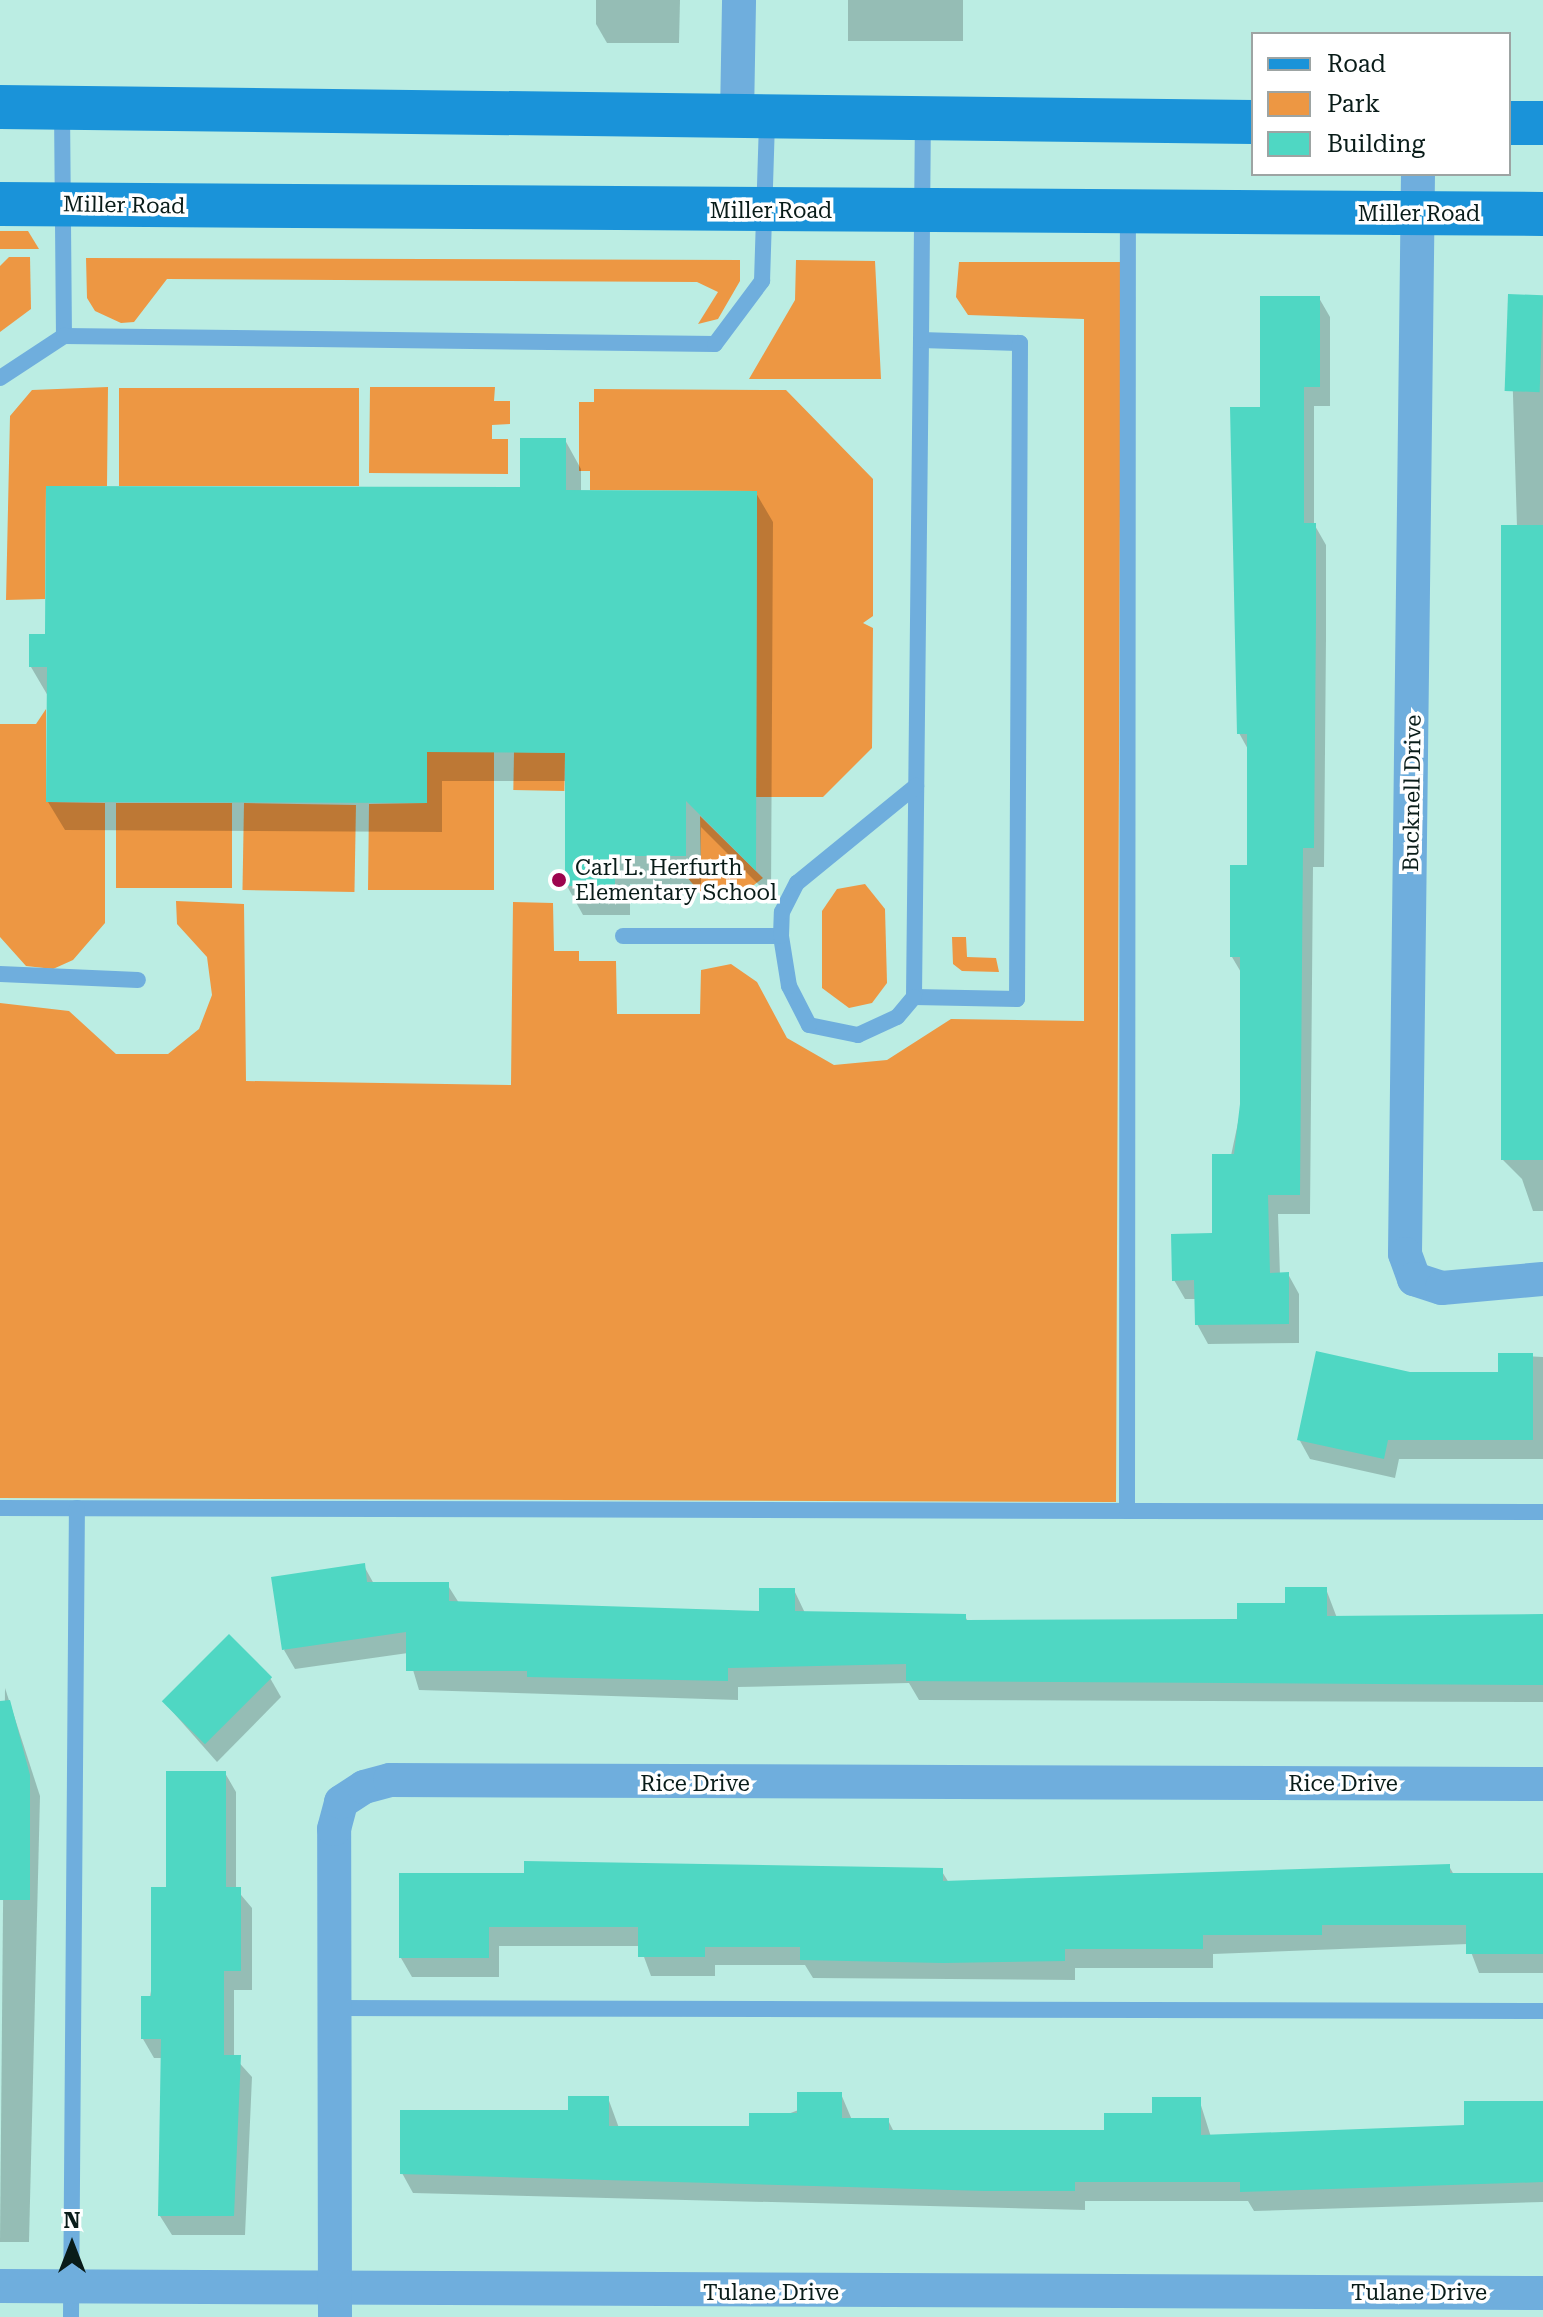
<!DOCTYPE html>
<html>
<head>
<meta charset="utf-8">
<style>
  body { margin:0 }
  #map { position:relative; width:1543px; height:2317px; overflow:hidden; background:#bbede3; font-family:"Roboto Serif",serif }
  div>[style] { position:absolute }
  .green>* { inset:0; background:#ed9743; transform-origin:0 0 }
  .shadow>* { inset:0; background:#0003; transform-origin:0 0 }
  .building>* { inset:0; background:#4fd7c3; transform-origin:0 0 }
  .lane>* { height:16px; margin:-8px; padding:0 8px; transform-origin:8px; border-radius:8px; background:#6faedd }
  .street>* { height:34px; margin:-17px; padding:0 17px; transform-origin:17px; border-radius:17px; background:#6faedd }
  .secondary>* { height:44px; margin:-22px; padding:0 22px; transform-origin:22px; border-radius:22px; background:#1a93d9 }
  .dots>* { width:22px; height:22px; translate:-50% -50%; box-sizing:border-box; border:4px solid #fff; border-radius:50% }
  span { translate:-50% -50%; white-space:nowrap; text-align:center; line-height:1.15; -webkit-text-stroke:7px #fff; paint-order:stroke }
  .street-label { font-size:22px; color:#091c19 }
  .poi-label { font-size:22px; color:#091c19 }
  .left { translate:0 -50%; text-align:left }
  .legend { position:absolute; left:1251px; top:32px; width:260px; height:144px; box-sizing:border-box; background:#fff; border:2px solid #9da4a3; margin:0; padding:10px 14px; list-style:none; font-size:24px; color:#091c19 }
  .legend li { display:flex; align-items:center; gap:16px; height:40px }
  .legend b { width:40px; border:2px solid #9da4a3 }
  .north { position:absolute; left:32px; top:2205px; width:80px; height:80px; -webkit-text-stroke:6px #fff; paint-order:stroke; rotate:0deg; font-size:22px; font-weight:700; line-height:32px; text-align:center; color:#091c19 }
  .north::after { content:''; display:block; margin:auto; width:28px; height:36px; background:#091c19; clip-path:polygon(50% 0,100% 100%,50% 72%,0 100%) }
</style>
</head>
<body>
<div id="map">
  <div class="green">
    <i style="clip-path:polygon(0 231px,28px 231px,39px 249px,0 249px)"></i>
    <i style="clip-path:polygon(9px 257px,30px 257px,31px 309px,0 332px,0 266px)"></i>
    <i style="clip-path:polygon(86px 258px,740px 260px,740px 281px,718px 319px,698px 324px,718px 292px,697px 282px,167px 279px,134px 322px,121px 323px,95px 311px,87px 298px)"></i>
    <i style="clip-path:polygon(796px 260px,875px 261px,881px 379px,749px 379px,795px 300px)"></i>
    <i style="clip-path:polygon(959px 262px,1121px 262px,1116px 1502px,0 1498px,0 1003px,69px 1011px,116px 1054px,168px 1054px,199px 1029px,212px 995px,207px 957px,177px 924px,176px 901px,244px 904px,246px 1081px,511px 1085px,513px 902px,553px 903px,554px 951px,579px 951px,579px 961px,616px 961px,617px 1014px,700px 1014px,701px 970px,731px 964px,757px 982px,787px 1038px,834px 1065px,887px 1060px,951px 1019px,1084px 1021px,1084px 319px,968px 315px,956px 297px)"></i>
    <i style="clip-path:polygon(108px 387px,107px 486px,46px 486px,45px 599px,6px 600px,10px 416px,32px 390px)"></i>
    <i style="clip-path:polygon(370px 387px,495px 387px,494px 401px,510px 401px,510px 424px,492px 425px,492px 439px,508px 439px,508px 474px,369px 473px)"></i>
    <i style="left:119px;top:388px;width:240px;height:98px"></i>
    <i style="clip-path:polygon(594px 389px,786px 390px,873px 479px,873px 616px,863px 623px,873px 628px,872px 748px,823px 797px,714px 797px,756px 786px,757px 491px,590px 490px,590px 471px,579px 471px,579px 402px,594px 402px)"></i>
    <i style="clip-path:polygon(46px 709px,46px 802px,105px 803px,105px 923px,73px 960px,53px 969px,26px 966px,0 937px,0 724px,36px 724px)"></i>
    <i style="clip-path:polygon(427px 752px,494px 752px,494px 890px,368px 890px,369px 804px,427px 803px)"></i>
    <i style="left:514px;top:752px;width:51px;height:38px;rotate:1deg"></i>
    <i style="left:116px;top:803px;width:116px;height:85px"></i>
    <i style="left:244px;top:803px;width:112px;height:87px;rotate:1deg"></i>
    <i style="clip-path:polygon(700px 816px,763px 878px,733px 901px,703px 896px,686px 876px,701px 871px)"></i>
    <i style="clip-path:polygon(865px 884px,885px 909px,887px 983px,872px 1003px,849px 1008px,822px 988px,822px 911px,837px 889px)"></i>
    <i style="clip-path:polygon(952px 937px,966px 937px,967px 957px,996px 958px,999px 972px,962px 971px,953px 964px)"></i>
  </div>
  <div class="shadow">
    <i style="clip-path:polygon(596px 0,680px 0,679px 43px,607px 43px,596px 24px)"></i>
    <i style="left:848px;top:0;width:115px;height:41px"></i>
    <i style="clip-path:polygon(1510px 297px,1543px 297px,1543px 1211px,1533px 1211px,1522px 1179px,1503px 1160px,1503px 527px,1517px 527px)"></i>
    <i style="clip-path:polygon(1319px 298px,1330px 317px,1330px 406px,1314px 406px,1314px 524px,1326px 545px,1326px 639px,1324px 867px,1313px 867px,1310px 1214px,1278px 1214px,1280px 1275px,1288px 1274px,1299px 1294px,1299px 1343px,1208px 1344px,1197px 1324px,1197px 1299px,1185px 1299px,1174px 1280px,1214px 1235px,1242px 1104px,1242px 974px,1232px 957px,1249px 867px,1249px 751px,1239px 733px,1262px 409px)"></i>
    <i style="clip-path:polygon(565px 440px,581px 469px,581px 492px,756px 493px,773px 522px,771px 897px,701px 827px,701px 884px,630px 884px,630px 915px,583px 915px,567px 886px,567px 781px,442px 781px,442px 832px,65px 830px,48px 802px,48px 696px,31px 667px,47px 636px,522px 489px)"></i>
    <i style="clip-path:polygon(1500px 1355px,1543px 1357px,1543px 1459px,1399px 1459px,1395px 1478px,1310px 1459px,1299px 1439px,1410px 1374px,1500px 1374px)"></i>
    <i style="clip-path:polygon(364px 1566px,374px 1584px,447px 1584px,459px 1603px,761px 1613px,794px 1590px,805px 1613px,965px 1616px,968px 1622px,1239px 1621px,1326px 1589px,1337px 1618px,1543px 1616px,1543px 1702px,919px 1700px,909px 1683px,738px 1687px,738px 1700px,419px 1690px,408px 1653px,295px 1669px,284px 1650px)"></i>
    <i style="clip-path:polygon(270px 1678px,281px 1697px,217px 1762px,164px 1702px)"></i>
    <i style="clip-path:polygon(5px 1688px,40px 1796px,29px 2242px,0 2242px)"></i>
    <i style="clip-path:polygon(225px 1773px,236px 1792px,236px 1889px,252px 1908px,252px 1990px,234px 1990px,234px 2057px,252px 2077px,245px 2235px,172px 2235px,160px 2216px,163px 2058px,154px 2058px,143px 2039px,168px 1889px)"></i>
    <i style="clip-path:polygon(1449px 1866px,1454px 1875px,1543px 1875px,1543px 1973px,1479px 1973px,1468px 1944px,1213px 1954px,1213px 1968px,1075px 1968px,1075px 1980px,813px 1978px,805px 1965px,715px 1965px,715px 1976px,651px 1976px,640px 1946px,499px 1946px,499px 1977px,412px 1977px,401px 1958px,401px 1875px,941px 1870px,949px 1883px)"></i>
    <i style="clip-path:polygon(841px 2094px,852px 2120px,888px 2120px,894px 2132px,1106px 2132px,1199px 2099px,1211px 2137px,1466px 2127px,1543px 2103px,1543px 2202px,1254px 2211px,1248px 2201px,1085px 2201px,1085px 2210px,413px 2193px,402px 2173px,608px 2098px,619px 2128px,751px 2128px)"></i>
  </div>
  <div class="building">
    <i style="left:1508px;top:294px;width:35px;height:97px;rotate:2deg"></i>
    <i style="clip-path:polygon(1260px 296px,1320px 296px,1320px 387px,1304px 387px,1304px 523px,1316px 523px,1316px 618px,1314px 848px,1303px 848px,1300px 1195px,1268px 1195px,1270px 1273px,1289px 1272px,1289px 1324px,1195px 1325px,1194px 1280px,1172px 1281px,1171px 1234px,1212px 1233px,1212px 1154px,1234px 1154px,1240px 1104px,1240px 957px,1230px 957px,1230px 865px,1247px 865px,1247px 734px,1237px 734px,1230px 407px,1260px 407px)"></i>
    <i style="clip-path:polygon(520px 438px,566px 438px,566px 490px,757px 491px,756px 871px,686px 801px,686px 856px,615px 856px,615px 886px,565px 886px,565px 753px,427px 752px,427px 803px,46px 802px,47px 667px,29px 667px,29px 634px,45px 634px,46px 486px,520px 487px)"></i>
    <i style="left:1501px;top:525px;width:42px;height:635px"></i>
    <i style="clip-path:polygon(1316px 1351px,1410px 1372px,1498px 1372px,1498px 1353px,1533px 1353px,1533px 1440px,1388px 1440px,1384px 1459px,1297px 1440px)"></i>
    <i style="clip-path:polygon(365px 1563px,367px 1582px,449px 1582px,449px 1601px,759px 1611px,759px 1588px,795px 1588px,795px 1611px,966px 1614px,966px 1620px,1237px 1619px,1237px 1603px,1285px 1603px,1285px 1587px,1327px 1587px,1327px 1616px,1543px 1614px,1543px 1685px,906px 1681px,906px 1664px,728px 1668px,728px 1681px,527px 1677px,527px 1671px,406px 1671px,406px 1632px,282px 1650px,271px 1577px)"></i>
    <i style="left:229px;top:1634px;width:61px;height:95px;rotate:45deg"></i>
    <i style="clip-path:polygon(10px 1700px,30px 1775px,30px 1900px,0 1900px,0 1701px)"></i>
    <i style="clip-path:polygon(166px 1771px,226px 1771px,226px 1887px,241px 1887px,241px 1971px,224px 1971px,224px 2055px,241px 2055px,234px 2216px,158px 2216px,161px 2039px,141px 2039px,141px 1996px,151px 1996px,151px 1887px,166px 1887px)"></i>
    <i style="clip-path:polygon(524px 1861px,943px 1868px,943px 1881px,1450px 1864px,1450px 1873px,1543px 1873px,1543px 1954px,1466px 1954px,1466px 1925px,1322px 1925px,1322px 1935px,1203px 1935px,1203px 1949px,1065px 1949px,1065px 1961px,943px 1963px,800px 1960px,800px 1947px,705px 1947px,705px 1957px,638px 1957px,638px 1927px,489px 1927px,489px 1958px,399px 1958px,399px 1873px,524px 1873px)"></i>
    <i style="clip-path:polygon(797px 2092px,842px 2092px,842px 2118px,889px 2118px,889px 2130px,1104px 2130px,1104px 2113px,1152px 2113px,1152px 2097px,1201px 2097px,1201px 2135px,1464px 2125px,1464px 2101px,1543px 2101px,1543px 2182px,1240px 2192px,1240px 2182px,1075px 2182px,1075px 2191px,985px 2191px,400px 2174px,400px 2110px,568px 2110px,568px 2096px,609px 2096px,609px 2126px,749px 2126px,749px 2113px,797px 2113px)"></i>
  </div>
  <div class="lane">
    <i style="left:62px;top:109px;width:227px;rotate:89.5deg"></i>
    <i style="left:921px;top:340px;width:99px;rotate:1.7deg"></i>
    <i style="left:1020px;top:343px;width:656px;rotate:90.26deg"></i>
    <i style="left:1017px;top:999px;width:103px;rotate:-178.9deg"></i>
    <i style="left:914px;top:997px;width:657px;rotate:-89.39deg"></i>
    <i style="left:921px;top:340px;width:219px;rotate:-89.5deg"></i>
    <i style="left:0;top:378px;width:77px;rotate:-33.3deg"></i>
    <i style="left:64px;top:336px;width:651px;rotate:0.7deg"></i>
    <i style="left:715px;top:344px;width:79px;rotate:-53.3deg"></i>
    <i style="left:762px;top:281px;width:163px;rotate:-88.2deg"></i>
    <i style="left:623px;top:936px;width:158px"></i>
    <i style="left:0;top:974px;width:138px;rotate:2.5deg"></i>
    <i style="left:914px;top:997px;width:26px;rotate:130deg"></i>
    <i style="left:897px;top:1017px;width:43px;rotate:155.2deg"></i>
    <i style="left:858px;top:1035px;width:50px;rotate:-168.5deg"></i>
    <i style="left:809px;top:1025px;width:44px;rotate:-117.1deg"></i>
    <i style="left:789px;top:986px;width:51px;rotate:-99.1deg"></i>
    <i style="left:781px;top:936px;width:24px;rotate:-88deg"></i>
    <i style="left:782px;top:912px;width:33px;rotate:-63deg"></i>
    <i style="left:797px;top:883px;width:154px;rotate:-39.2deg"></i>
    <i style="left:0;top:1508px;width:1543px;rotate:0.15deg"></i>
    <i style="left:1127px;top:1511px;width:1298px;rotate:-89.96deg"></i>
    <i style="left:335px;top:2008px;width:1208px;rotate:0.14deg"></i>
    <i style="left:71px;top:2317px;width:809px;rotate:-89.58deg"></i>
  </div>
  <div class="street">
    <i style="left:737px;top:117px;width:117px;rotate:-89deg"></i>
    <i style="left:1418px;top:174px;width:1080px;rotate:90.69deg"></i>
    <i style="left:1405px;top:1254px;width:27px;rotate:70deg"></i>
    <i style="left:1414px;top:1279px;width:29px;rotate:18deg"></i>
    <i style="left:1442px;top:1288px;width:101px;rotate:-5.1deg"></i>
    <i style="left:0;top:2286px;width:1543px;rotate:0.26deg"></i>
    <i style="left:335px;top:2317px;width:488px;rotate:-90.1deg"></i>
    <i style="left:334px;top:1829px;width:28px;rotate:-75deg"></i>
    <i style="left:341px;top:1802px;width:27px;rotate:-33deg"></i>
    <i style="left:364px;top:1787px;width:27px;rotate:-15deg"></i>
    <i style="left:390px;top:1780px;width:1153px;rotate:0.2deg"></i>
  </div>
  <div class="secondary">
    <i style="left:0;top:107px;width:1253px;rotate:0.69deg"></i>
    <i style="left:1509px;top:123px;width:34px"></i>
    <i style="left:0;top:204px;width:1543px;rotate:0.37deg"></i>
  </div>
  <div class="dots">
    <i style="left:559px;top:880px;background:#9d054e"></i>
  </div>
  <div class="street-label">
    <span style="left:124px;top:205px;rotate:1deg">Miller Road</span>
    <span style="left:771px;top:211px">Miller Road</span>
    <span style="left:1419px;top:214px">Miller Road</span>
    <span style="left:1412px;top:793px;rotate:-89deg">Bucknell Drive</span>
    <span style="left:695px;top:1784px">Rice Drive</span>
    <span style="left:1343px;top:1784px">Rice Drive</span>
    <span style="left:771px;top:2293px">Tulane Drive</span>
    <span style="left:1419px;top:2293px">Tulane Drive</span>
  </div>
  <div class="poi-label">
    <span class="left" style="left:575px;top:880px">Carl L. Herfurth<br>Elementary School</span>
  </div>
  <ul class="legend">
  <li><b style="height:10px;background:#1a93d9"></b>Road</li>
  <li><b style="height:22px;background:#ed9743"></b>Park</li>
  <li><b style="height:22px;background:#4fd7c3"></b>Building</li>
  </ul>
  <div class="north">N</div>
</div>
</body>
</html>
